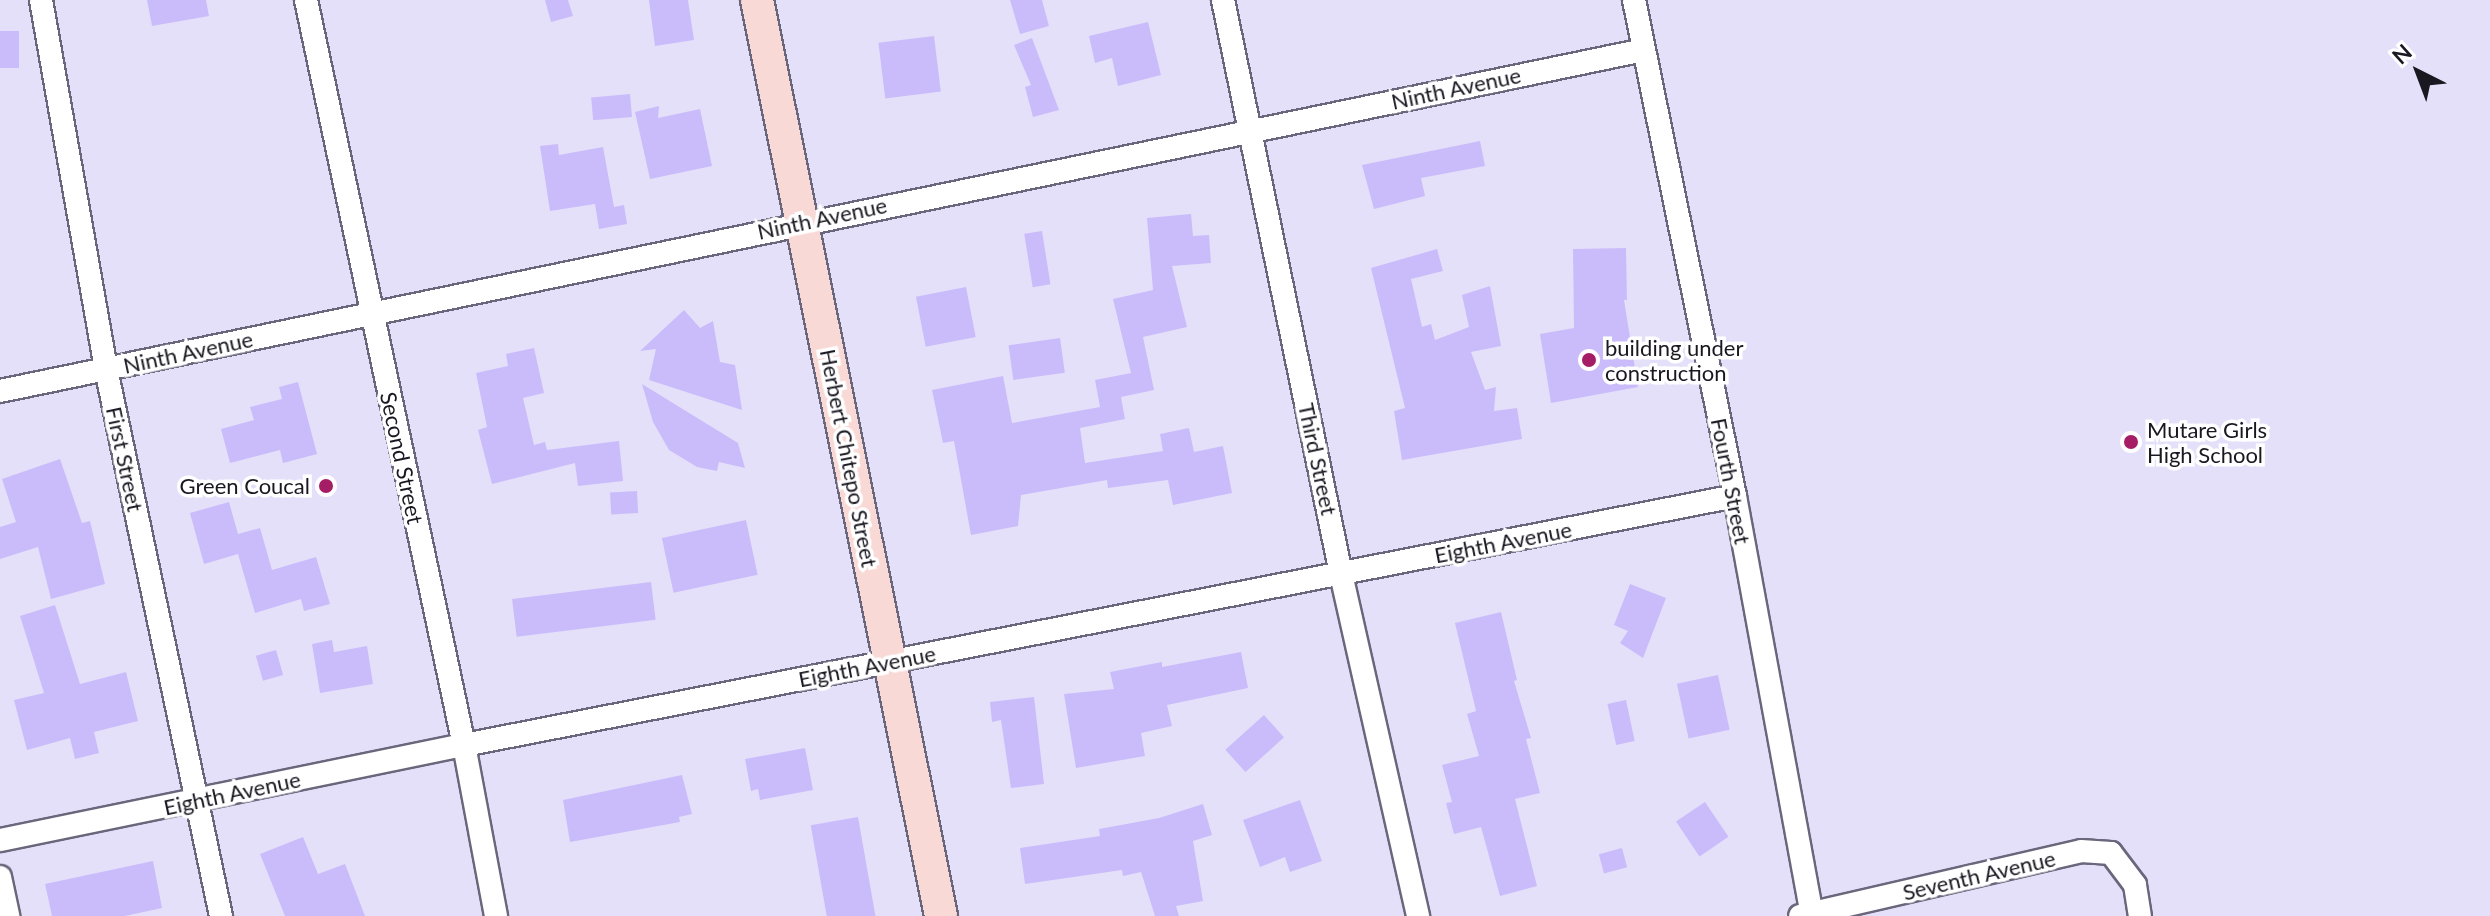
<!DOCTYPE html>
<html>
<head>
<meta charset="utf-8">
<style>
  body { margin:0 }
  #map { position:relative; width:2490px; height:916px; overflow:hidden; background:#e5e0f9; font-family:Lato,sans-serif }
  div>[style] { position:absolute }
  .building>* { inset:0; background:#cabcfb; transform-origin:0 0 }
  .roads { filter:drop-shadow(2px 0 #6a667b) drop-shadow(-2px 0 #6a667b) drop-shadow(0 2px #6a667b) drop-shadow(0 -2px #6a667b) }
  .minor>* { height:22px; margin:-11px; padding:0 11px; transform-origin:11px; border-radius:11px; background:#fff }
  .secondary>* { height:32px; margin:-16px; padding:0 16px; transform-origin:16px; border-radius:16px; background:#f8d9d6 }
  .dots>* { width:22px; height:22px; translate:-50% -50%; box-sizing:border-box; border:4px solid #fff; border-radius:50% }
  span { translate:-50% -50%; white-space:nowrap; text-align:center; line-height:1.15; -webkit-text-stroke:7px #fff; paint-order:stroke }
  .street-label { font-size:22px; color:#191720 }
  .poi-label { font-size:22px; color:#191720 }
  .left { translate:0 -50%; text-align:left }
  .right { translate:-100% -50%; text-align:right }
  .north { position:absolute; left:2378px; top:32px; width:80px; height:80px; -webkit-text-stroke:6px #fff; paint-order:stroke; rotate:318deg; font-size:22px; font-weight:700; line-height:32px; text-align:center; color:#191720 }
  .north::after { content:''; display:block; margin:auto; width:28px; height:36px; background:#191720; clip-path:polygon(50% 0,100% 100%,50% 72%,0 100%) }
</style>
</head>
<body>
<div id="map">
  <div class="building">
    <i style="clip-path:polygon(147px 0,206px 0,209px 16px,152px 26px)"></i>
    <i style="clip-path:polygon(545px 0,568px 0,573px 16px,551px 22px)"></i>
    <i style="clip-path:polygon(649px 0,688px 0,694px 40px,655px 46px)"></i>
    <i style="clip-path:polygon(1010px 0,1042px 0,1049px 26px,1020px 34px)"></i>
    <i style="clip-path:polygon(1148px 22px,1161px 75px,1118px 86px,1112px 58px,1095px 63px,1089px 36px)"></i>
    <i style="left:0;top:31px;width:19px;height:37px"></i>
    <i style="left:934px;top:36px;width:56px;height:56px;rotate:83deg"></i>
    <i style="clip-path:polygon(1032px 38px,1059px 110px,1033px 117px,1025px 87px,1031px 85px,1014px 45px)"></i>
    <i style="left:630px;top:94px;width:23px;height:39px;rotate:85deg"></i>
    <i style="clip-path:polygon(659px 106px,658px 118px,700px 109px,712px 166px,650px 179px,635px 112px)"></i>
    <i style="clip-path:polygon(1480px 141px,1485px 166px,1421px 178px,1425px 196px,1374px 209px,1362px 165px)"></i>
    <i style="clip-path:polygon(558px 144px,559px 155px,603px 147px,614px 207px,624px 205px,627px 224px,599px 229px,595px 204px,550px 211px,540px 146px)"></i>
    <i style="clip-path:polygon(1191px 214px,1193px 236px,1209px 235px,1211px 263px,1172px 266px,1187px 327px,1143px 337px,1154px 390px,1121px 397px,1125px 419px,1080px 428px,1085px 463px,1163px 451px,1160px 434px,1189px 428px,1194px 452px,1223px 446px,1232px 493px,1173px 505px,1168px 480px,1108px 488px,1107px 480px,1021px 495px,1018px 526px,971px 535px,954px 441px,943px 443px,932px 390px,1003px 376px,1012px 423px,1100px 407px,1095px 380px,1131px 373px,1113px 299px,1153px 290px,1147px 218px)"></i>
    <i style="left:1042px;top:231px;width:54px;height:18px;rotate:81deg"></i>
    <i style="clip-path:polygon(1626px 248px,1627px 300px,1624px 300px,1638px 387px,1551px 403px,1540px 334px,1574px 328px,1573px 249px)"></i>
    <i style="clip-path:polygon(1437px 249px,1443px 271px,1411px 279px,1422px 327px,1431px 324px,1435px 340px,1469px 327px,1462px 295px,1490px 286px,1501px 346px,1471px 352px,1485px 390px,1496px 387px,1494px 411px,1517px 408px,1522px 439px,1402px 460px,1394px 411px,1405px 408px,1371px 268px)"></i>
    <i style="left:966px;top:287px;width:51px;height:51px;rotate:79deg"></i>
    <i style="clip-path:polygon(684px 310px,700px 328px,713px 321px,720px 362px,735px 365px,742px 410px,649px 380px,656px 349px,640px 351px)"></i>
    <i style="left:1060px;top:338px;width:35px;height:52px;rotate:82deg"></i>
    <i style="clip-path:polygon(534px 348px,544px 393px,523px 398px,534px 445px,545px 442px,547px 450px,619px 441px,623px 481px,578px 486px,575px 463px,492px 484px,478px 430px,487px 427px,476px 373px,508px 366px,506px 354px)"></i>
    <i style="clip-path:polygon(298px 382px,317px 454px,283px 463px,280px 450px,230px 463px,221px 429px,254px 420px,250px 407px,282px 399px,279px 387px)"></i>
    <i style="clip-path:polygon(642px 384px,738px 443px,745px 468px,719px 462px,717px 471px,697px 467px,669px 450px,653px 422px)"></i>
    <i style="clip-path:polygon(60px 459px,82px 523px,90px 521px,105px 584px,51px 599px,38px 547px,0 559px,0 527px,16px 522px,2px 479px)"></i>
    <i style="left:637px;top:491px;width:22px;height:27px;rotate:87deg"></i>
    <i style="clip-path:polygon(229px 502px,238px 534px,260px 528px,272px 570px,316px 557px,330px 604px,304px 611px,301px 599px,255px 613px,238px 554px,204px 564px,190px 513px)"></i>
    <i style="left:746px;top:520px;width:56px;height:86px;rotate:78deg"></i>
    <i style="left:651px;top:582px;width:38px;height:140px;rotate:83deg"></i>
    <i style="clip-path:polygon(1630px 584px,1666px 598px,1643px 658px,1620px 643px,1628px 631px,1614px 625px)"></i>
    <i style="clip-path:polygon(55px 605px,80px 684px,126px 672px,138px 721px,94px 732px,99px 753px,75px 759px,70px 738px,27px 750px,14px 700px,44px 693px,20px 616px)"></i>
    <i style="clip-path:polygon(1501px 612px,1517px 680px,1514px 681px,1531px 738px,1526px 739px,1540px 793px,1515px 799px,1537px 886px,1500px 896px,1481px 827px,1454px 834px,1446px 803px,1452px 802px,1442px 765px,1479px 756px,1467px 714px,1476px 711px,1455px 623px)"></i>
    <i style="clip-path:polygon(332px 640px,334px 652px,367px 646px,373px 684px,320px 693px,312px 644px)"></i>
    <i style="left:276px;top:650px;width:26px;height:21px;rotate:74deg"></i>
    <i style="clip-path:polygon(1241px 652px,1248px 688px,1167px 705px,1172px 726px,1141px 733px,1145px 756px,1076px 768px,1064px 694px,1114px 689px,1110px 672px,1162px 662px,1162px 667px)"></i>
    <i style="left:1718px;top:675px;width:56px;height:42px;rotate:78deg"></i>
    <i style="clip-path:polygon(1034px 697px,1044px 784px,1011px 788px,1001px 720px,992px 722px,990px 702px)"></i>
    <i style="left:1626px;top:700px;width:42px;height:19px;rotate:78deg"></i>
    <i style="left:1264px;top:715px;width:30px;height:52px;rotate:48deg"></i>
    <i style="clip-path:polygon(805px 748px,813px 790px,760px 800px,758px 789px,751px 791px,745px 759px)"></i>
    <i style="clip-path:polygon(682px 775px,692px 814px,679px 817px,680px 822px,570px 842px,563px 800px)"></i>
    <i style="clip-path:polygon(1300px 800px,1322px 861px,1290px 872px,1285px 857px,1260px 867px,1243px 820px)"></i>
    <i style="left:1705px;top:802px;width:42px;height:35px;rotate:56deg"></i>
    <i style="clip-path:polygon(1203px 804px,1212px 835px,1193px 841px,1203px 901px,1176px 906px,1179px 916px,1155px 916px,1141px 872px,1123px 876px,1122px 870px,1025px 884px,1020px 848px,1100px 836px,1099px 829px,1159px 818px)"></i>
    <i style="left:858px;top:817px;width:101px;height:48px;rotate:80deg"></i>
    <i style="clip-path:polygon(303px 837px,318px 874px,345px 864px,365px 916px,285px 916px,260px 854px)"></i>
    <i style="left:1622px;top:848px;width:20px;height:24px;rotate:75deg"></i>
    <i style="clip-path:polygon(153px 861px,162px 908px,125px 916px,52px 916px,45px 884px)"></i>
  </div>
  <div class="roads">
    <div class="minor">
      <i style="left:41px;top:0;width:375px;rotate:80deg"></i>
      <i style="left:106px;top:369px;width:559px;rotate:78.13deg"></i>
      <i style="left:306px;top:0;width:762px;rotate:78.03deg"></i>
      <i style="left:464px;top:745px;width:174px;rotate:79.4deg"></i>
      <i style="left:1223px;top:0;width:586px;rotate:78.38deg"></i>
      <i style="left:1341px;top:574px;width:351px;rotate:77.3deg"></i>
      <i style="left:1634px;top:0;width:506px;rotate:78.49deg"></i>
      <i style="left:1735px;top:496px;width:427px;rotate:79.6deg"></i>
      <i style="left:0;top:391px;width:1679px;rotate:-11.72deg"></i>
      <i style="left:0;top:840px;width:474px;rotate:-11.6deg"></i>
      <i style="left:464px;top:745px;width:1295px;rotate:-11.08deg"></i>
      <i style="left:0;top:877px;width:40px;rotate:78deg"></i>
      <i style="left:1800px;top:916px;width:288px;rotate:-13deg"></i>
      <i style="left:2081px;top:851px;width:30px;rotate:4deg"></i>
      <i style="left:2111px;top:853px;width:40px;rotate:53deg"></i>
      <i style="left:2135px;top:885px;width:31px;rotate:81deg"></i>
    </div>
    <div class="secondary">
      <i style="left:757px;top:0;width:934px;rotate:78.64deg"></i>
    </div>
  </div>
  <div class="dots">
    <i style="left:1589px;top:360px;background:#a51d65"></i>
    <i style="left:2131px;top:442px;background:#a51d65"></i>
    <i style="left:326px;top:486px;background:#a51d65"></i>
  </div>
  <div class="street-label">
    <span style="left:1456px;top:88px;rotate:-12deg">Ninth Avenue</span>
    <span style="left:822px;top:218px;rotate:-12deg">Ninth Avenue</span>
    <span style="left:188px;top:352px;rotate:-12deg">Ninth Avenue</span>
    <span style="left:402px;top:458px;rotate:78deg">Second Street</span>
    <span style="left:849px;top:458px;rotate:79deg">Herbert Chitepo Street</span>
    <span style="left:125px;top:459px;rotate:78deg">First Street</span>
    <span style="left:1318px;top:459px;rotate:78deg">Third Street</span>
    <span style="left:1731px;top:481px;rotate:79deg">Fourth Street</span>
    <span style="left:1503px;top:542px;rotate:-11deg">Eighth Avenue</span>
    <span style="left:867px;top:666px;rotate:-11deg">Eighth Avenue</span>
    <span style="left:232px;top:793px;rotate:-12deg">Eighth Avenue</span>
    <span style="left:1979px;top:875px;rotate:-13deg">Seventh Avenue</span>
  </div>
  <div class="poi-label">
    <span class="left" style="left:1605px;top:360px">building under<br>construction</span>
    <span class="left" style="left:2147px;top:442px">Mutare Girls<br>High School</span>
    <span class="right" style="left:310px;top:486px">Green Coucal</span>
  </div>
  <div class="north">N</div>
</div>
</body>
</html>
